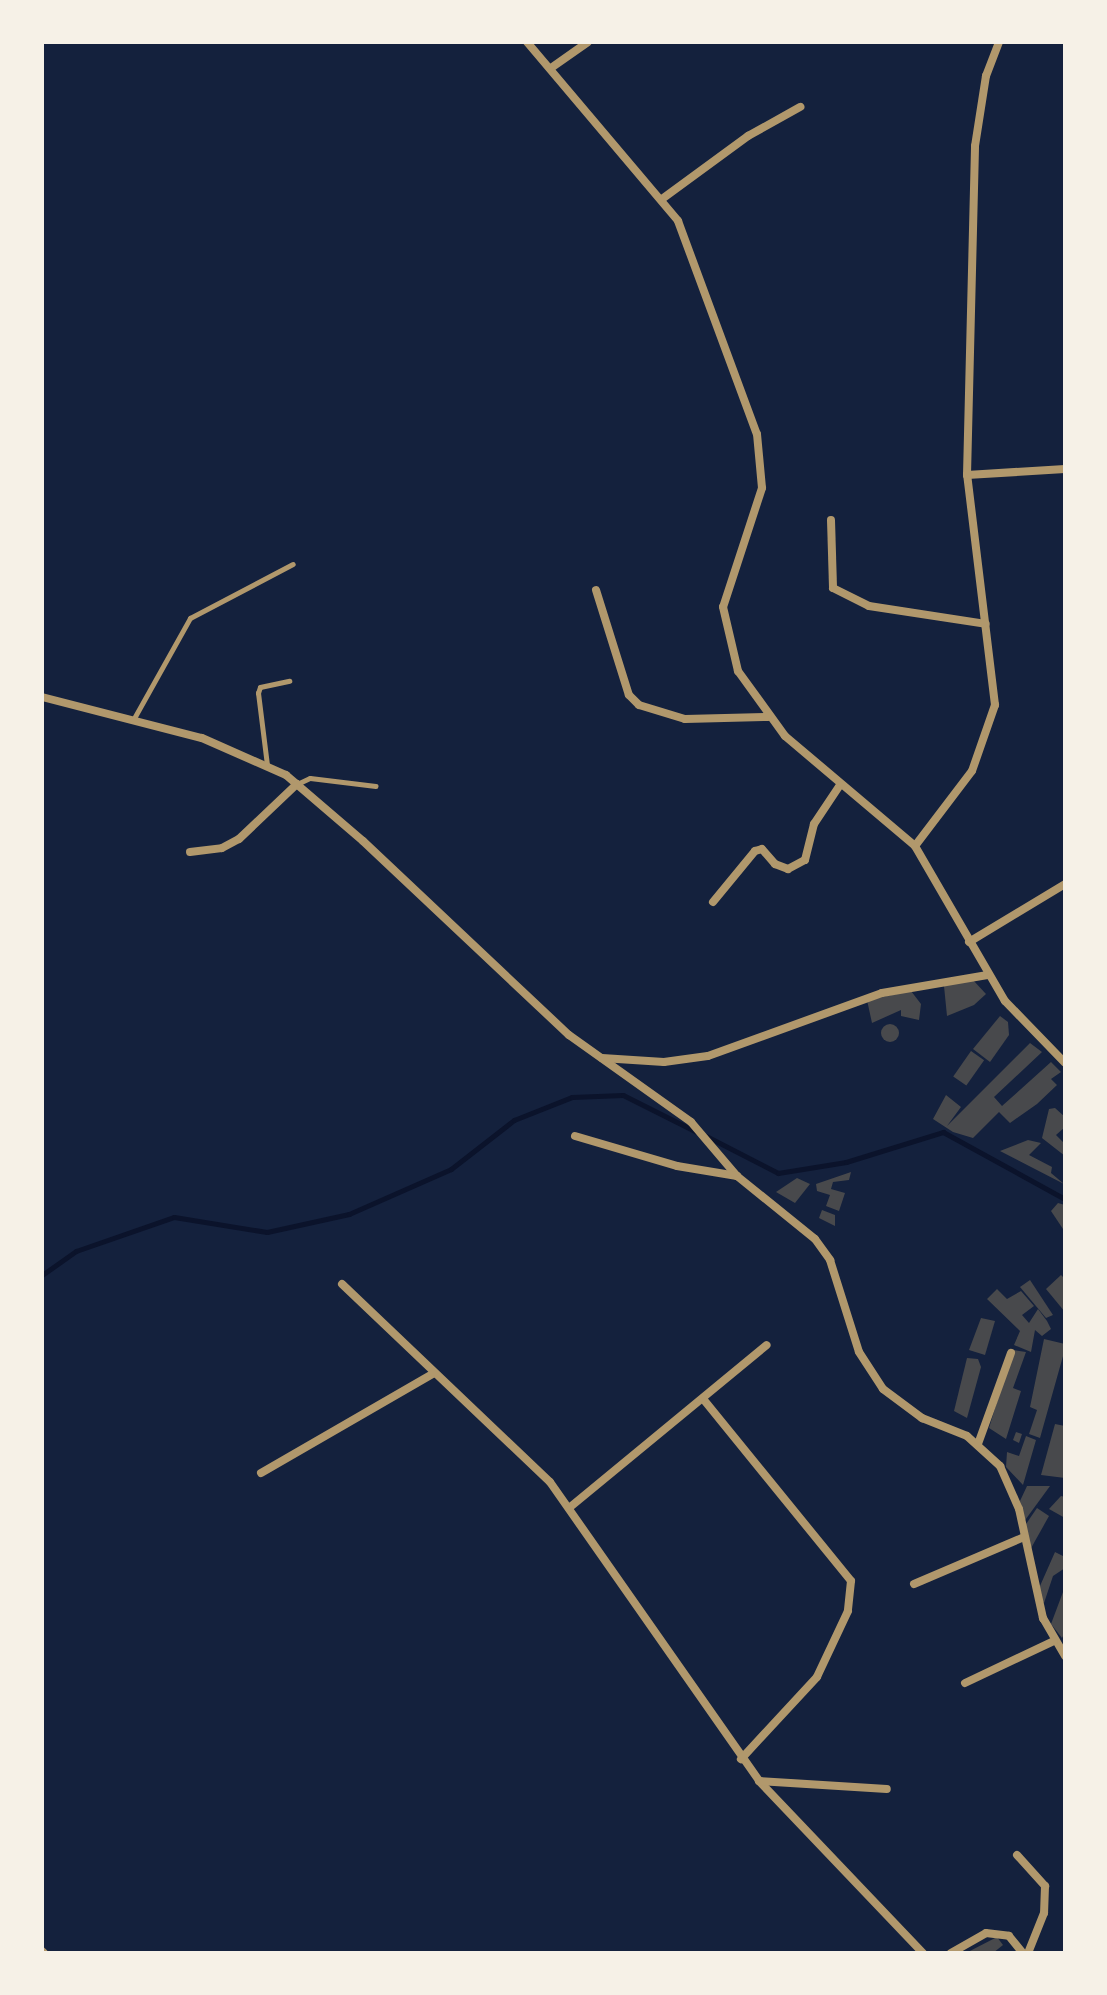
<!DOCTYPE html>
<html>
<head>
<meta charset="utf-8">
<style>
  body { margin:0 }
  #map { position:relative; width:1107px; height:1995px; overflow:hidden; background:#14213d; font-family:Rubik,sans-serif }
  div>[style] { position:absolute }
  .stream>* { height:5px; margin:-2.5px; padding:0 2.5px; transform-origin:2.5px; border-radius:2.5px; background:#0b132b }
  .building>* { inset:0; background:#48494c; transform-origin:0 0 }
  .round { border-radius:50% }
  .service>* { height:5px; margin:-2.5px; padding:0 2.5px; transform-origin:2.5px; border-radius:2.5px; background:#b1986c }
  .minor>* { height:8px; margin:-4px; padding:0 4px; transform-origin:4px; border-radius:4px; background:#b1986c }
  span { translate:-50% -50%; white-space:nowrap; text-align:center; line-height:1.15; -webkit-text-stroke:8px #f6f1e7; paint-order:stroke }
  .frame { position:absolute; inset:0; border:44px solid #f6f1e7; pointer-events:none }
</style>
</head>
<body>
<div id="map">
  <div class="stream">
    <i style="left:706px;top:1136px;width:81px;rotate:27.2deg"></i>
    <i style="left:778px;top:1173px;width:69px;rotate:-9.2deg"></i>
    <i style="left:846px;top:1162px;width:102px;rotate:-17.2deg"></i>
    <i style="left:943px;top:1132px;width:139px;rotate:28.8deg"></i>
    <i style="left:42px;top:1275px;width:42px;rotate:-35.2deg"></i>
    <i style="left:76px;top:1251px;width:104px;rotate:-19.1deg"></i>
    <i style="left:174px;top:1217px;width:94px;rotate:9.2deg"></i>
    <i style="left:267px;top:1232px;width:84px;rotate:-12.4deg"></i>
    <i style="left:349px;top:1214px;width:111px;rotate:-23.8deg"></i>
    <i style="left:451px;top:1169px;width:80px;rotate:-37.9deg"></i>
    <i style="left:514px;top:1120px;width:62px;rotate:-21.6deg"></i>
    <i style="left:572px;top:1097px;width:51px;rotate:-2.2deg"></i>
    <i style="left:623px;top:1095px;width:83px;rotate:26.6deg"></i>
  </div>
  <div class="building">
    <i style="clip-path:polygon(973px 980px,986px 994px,974px 1005px,947px 1016px,944px 986px)"></i>
    <i style="clip-path:polygon(911px 991px,921px 1004px,919px 1020px,901px 1016px,901px 1010px,872px 1023px,867px 1000px)"></i>
    <i style="clip-path:polygon(1000px 1016px,1008px 1022px,1009px 1035px,990px 1062px,973px 1049px)"></i>
    <i class="round" style="left:881px;top:1024px;width:18px;height:18px"></i>
    <i style="clip-path:polygon(1030px 1043px,1042px 1052px,994px 1097px,1002px 1106px,1051px 1062px,1061px 1072px,1051px 1079px,1057px 1085px,1037px 1104px,1010px 1123px,999px 1112px,973px 1138px,953px 1132px,933px 1119px,946px 1095px,961px 1107px,947px 1126px)"></i>
    <i style="left:971px;top:1051px;width:16px;height:31px;rotate:35deg"></i>
    <i style="clip-path:polygon(1055px 1108px,1065px 1117px,1065px 1127px,1056px 1135px,1065px 1144px,1065px 1156px,1042px 1138px,1049px 1109px)"></i>
    <i style="clip-path:polygon(1028px 1140px,1041px 1143px,1029px 1155px,1052px 1167px,1051px 1173px,1064px 1184px,1000px 1151px)"></i>
    <i style="clip-path:polygon(851px 1172px,849px 1180px,833px 1182px,831px 1189px,845px 1193px,839px 1211px,826px 1206px,830px 1195px,817px 1191px,816px 1184px)"></i>
    <i style="clip-path:polygon(797px 1178px,810px 1184px,795px 1203px,776px 1192px)"></i>
    <i style="clip-path:polygon(1058px 1203px,1065px 1205px,1065px 1232px,1051px 1211px)"></i>
    <i style="clip-path:polygon(822px 1210px,835px 1215px,835px 1226px,819px 1218px)"></i>
    <i style="clip-path:polygon(1061px 1275px,1065px 1279px,1065px 1312px,1046px 1289px)"></i>
    <i style="clip-path:polygon(1030px 1280px,1053px 1315px,1046px 1318px,1020px 1287px)"></i>
    <i style="clip-path:polygon(997px 1289px,1007px 1299px,1021px 1291px,1034px 1306px,1022px 1315px,1029px 1323px,1038px 1309px,1047px 1321px,1051px 1329px,1042px 1336px,1035px 1330px,1031px 1352px,1014px 1345px,1020px 1331px,987px 1299px)"></i>
    <i style="clip-path:polygon(981px 1318px,995px 1321px,985px 1355px,969px 1350px)"></i>
    <i style="clip-path:polygon(1044px 1339px,1065px 1344px,1065px 1349px,1040px 1438px,1029px 1434px,1037px 1410px,1030px 1407px)"></i>
    <i style="clip-path:polygon(1013px 1350px,1026px 1352px,1013px 1388px,1021px 1391px,1006px 1439px,989px 1428px)"></i>
    <i style="clip-path:polygon(967px 1358px,978px 1359px,981px 1367px,967px 1418px,954px 1411px)"></i>
    <i style="clip-path:polygon(1055px 1424px,1065px 1426px,1065px 1478px,1041px 1475px)"></i>
    <i style="clip-path:polygon(1016px 1432px,1022px 1434px,1019px 1443px,1013px 1440px)"></i>
    <i style="clip-path:polygon(1026px 1436px,1036px 1440px,1023px 1485px,1006px 1467px,1007px 1452px,1019px 1456px)"></i>
    <i style="clip-path:polygon(1027px 1486px,1050px 1486px,1023px 1523px,1020px 1501px)"></i>
    <i style="clip-path:polygon(1061px 1496px,1065px 1497px,1065px 1518px,1049px 1509px)"></i>
    <i style="clip-path:polygon(1037px 1508px,1049px 1516px,1030px 1550px,1024px 1527px)"></i>
    <i style="clip-path:polygon(1055px 1552px,1065px 1557px,1065px 1568px,1053px 1576px,1044px 1603px,1036px 1595px)"></i>
    <i style="clip-path:polygon(1063px 1592px,1065px 1632px,1062px 1638px,1051px 1624px)"></i>
    <i style="clip-path:polygon(997px 1937px,1003px 1945px,993px 1953px,966px 1953px)"></i>
  </div>
  <div class="service">
    <i style="left:133px;top:720px;width:117px;rotate:-60.8deg"></i>
    <i style="left:190px;top:618px;width:116px;rotate:-27.7deg"></i>
    <i style="left:267px;top:765px;width:73px;rotate:-97.1deg"></i>
    <i style="left:258px;top:693px;width:6px;rotate:-72deg"></i>
    <i style="left:260px;top:687px;width:30px;rotate:-12deg"></i>
    <i style="left:297px;top:784px;width:14px;rotate:-25deg"></i>
    <i style="left:310px;top:778px;width:66px;rotate:6.9deg"></i>
  </div>
  <div class="minor">
    <i style="left:527px;top:42px;width:234px;rotate:49.8deg"></i>
    <i style="left:678px;top:221px;width:227px;rotate:69.7deg"></i>
    <i style="left:757px;top:434px;width:54px;rotate:84.7deg"></i>
    <i style="left:762px;top:488px;width:125px;rotate:108.1deg"></i>
    <i style="left:723px;top:607px;width:66px;rotate:76.8deg"></i>
    <i style="left:738px;top:671px;width:80px;rotate:54.1deg"></i>
    <i style="left:785px;top:736px;width:170px;rotate:40.2deg"></i>
    <i style="left:915px;top:846px;width:179px;rotate:59.9deg"></i>
    <i style="left:1005px;top:1001px;width:86px;rotate:45.9deg"></i>
    <i style="left:551px;top:68px;width:45px;rotate:-35.1deg"></i>
    <i style="left:662px;top:199px;width:107px;rotate:-36.2deg"></i>
    <i style="left:748px;top:136px;width:60px;rotate:-29.1deg"></i>
    <i style="left:967px;top:475px;width:98px;rotate:-3.5deg"></i>
    <i style="left:831px;top:520px;width:68px;rotate:88.3deg"></i>
    <i style="left:833px;top:588px;width:40px;rotate:26.6deg"></i>
    <i style="left:869px;top:606px;width:118px;rotate:8.7deg"></i>
    <i style="left:596px;top:590px;width:110px;rotate:72.6deg"></i>
    <i style="left:629px;top:695px;width:14px;rotate:45deg"></i>
    <i style="left:639px;top:705px;width:48px;rotate:16.9deg"></i>
    <i style="left:685px;top:719px;width:83px;rotate:-1.4deg"></i>
    <i style="left:42px;top:697px;width:165px;rotate:14.4deg"></i>
    <i style="left:202px;top:738px;width:92px;rotate:23.8deg"></i>
    <i style="left:286px;top:775px;width:101px;rotate:40.6deg"></i>
    <i style="left:363px;top:841px;width:283px;rotate:43.3deg"></i>
    <i style="left:569px;top:1035px;width:150px;rotate:35.5deg"></i>
    <i style="left:691px;top:1122px;width:71px;rotate:49.6deg"></i>
    <i style="left:737px;top:1176px;width:100px;rotate:38.9deg"></i>
    <i style="left:815px;top:1239px;width:26px;rotate:54deg"></i>
    <i style="left:830px;top:1260px;width:96px;rotate:72.5deg"></i>
    <i style="left:859px;top:1352px;width:44px;rotate:57deg"></i>
    <i style="left:883px;top:1389px;width:49px;rotate:36.6deg"></i>
    <i style="left:922px;top:1418px;width:48px;rotate:21.8deg"></i>
    <i style="left:967px;top:1436px;width:45px;rotate:42.3deg"></i>
    <i style="left:1000px;top:1466px;width:47px;rotate:66.2deg"></i>
    <i style="left:1019px;top:1509px;width:112px;rotate:77.6deg"></i>
    <i style="left:1043px;top:1618px;width:44px;rotate:59.9deg"></i>
    <i style="left:915px;top:846px;width:94px;rotate:-52.8deg"></i>
    <i style="left:972px;top:771px;width:70px;rotate:-70.8deg"></i>
    <i style="left:995px;top:705px;width:232px;rotate:-96.9deg"></i>
    <i style="left:967px;top:475px;width:329px;rotate:-88.6deg"></i>
    <i style="left:975px;top:146px;width:71px;rotate:-81.1deg"></i>
    <i style="left:986px;top:76px;width:36px;rotate:-69deg"></i>
    <i style="left:190px;top:852px;width:32px;rotate:-7deg"></i>
    <i style="left:222px;top:848px;width:19px;rotate:-28deg"></i>
    <i style="left:239px;top:839px;width:80px;rotate:-43.5deg"></i>
    <i style="left:713px;top:902px;width:66px;rotate:-50.5deg"></i>
    <i style="left:755px;top:851px;width:7px;rotate:-16deg"></i>
    <i style="left:762px;top:849px;width:20px;rotate:49deg"></i>
    <i style="left:775px;top:864px;width:14px;rotate:21deg"></i>
    <i style="left:788px;top:869px;width:19px;rotate:-28deg"></i>
    <i style="left:805px;top:860px;width:37px;rotate:-76deg"></i>
    <i style="left:814px;top:824px;width:47px;rotate:-56.3deg"></i>
    <i style="left:969px;top:942px;width:112px;rotate:-31.1deg"></i>
    <i style="left:602px;top:1058px;width:62px;rotate:3.7deg"></i>
    <i style="left:664px;top:1062px;width:44px;rotate:-7.8deg"></i>
    <i style="left:708px;top:1056px;width:185px;rotate:-19.9deg"></i>
    <i style="left:882px;top:993px;width:107px;rotate:-9.7deg"></i>
    <i style="left:575px;top:1136px;width:106px;rotate:16.4deg"></i>
    <i style="left:677px;top:1166px;width:61px;rotate:9.5deg"></i>
    <i style="left:342px;top:1284px;width:287px;rotate:43.6deg"></i>
    <i style="left:550px;top:1482px;width:365px;rotate:55deg"></i>
    <i style="left:759px;top:1781px;width:238px;rotate:46.4deg"></i>
    <i style="left:704px;top:1400px;width:233px;rotate:50.9deg"></i>
    <i style="left:851px;top:1581px;width:30px;rotate:96deg"></i>
    <i style="left:848px;top:1611px;width:73px;rotate:115.2deg"></i>
    <i style="left:817px;top:1677px;width:112px;rotate:132.8deg"></i>
    <i style="left:978px;top:1444px;width:97px;rotate:-70.1deg"></i>
    <i style="left:261px;top:1473px;width:200px;rotate:-30deg"></i>
    <i style="left:569px;top:1508px;width:256px;rotate:-39.5deg"></i>
    <i style="left:914px;top:1584px;width:120px;rotate:-23.1deg"></i>
    <i style="left:965px;top:1683px;width:98px;rotate:-25.3deg"></i>
    <i style="left:759px;top:1781px;width:128px;rotate:3.6deg"></i>
    <i style="left:1017px;top:1855px;width:42px;rotate:47.9deg"></i>
    <i style="left:1045px;top:1886px;width:27px;rotate:92deg"></i>
    <i style="left:1044px;top:1913px;width:43px;rotate:111.8deg"></i>
    <i style="left:42px;top:1951px;width:3px;rotate:45deg"></i>
    <i style="left:951px;top:1953px;width:40px;rotate:-29.7deg"></i>
    <i style="left:986px;top:1933px;width:23px;rotate:7deg"></i>
    <i style="left:1009px;top:1936px;width:22px;rotate:51deg"></i>
  </div>
  <div class="frame"></div>
</div>
</body>
</html>
